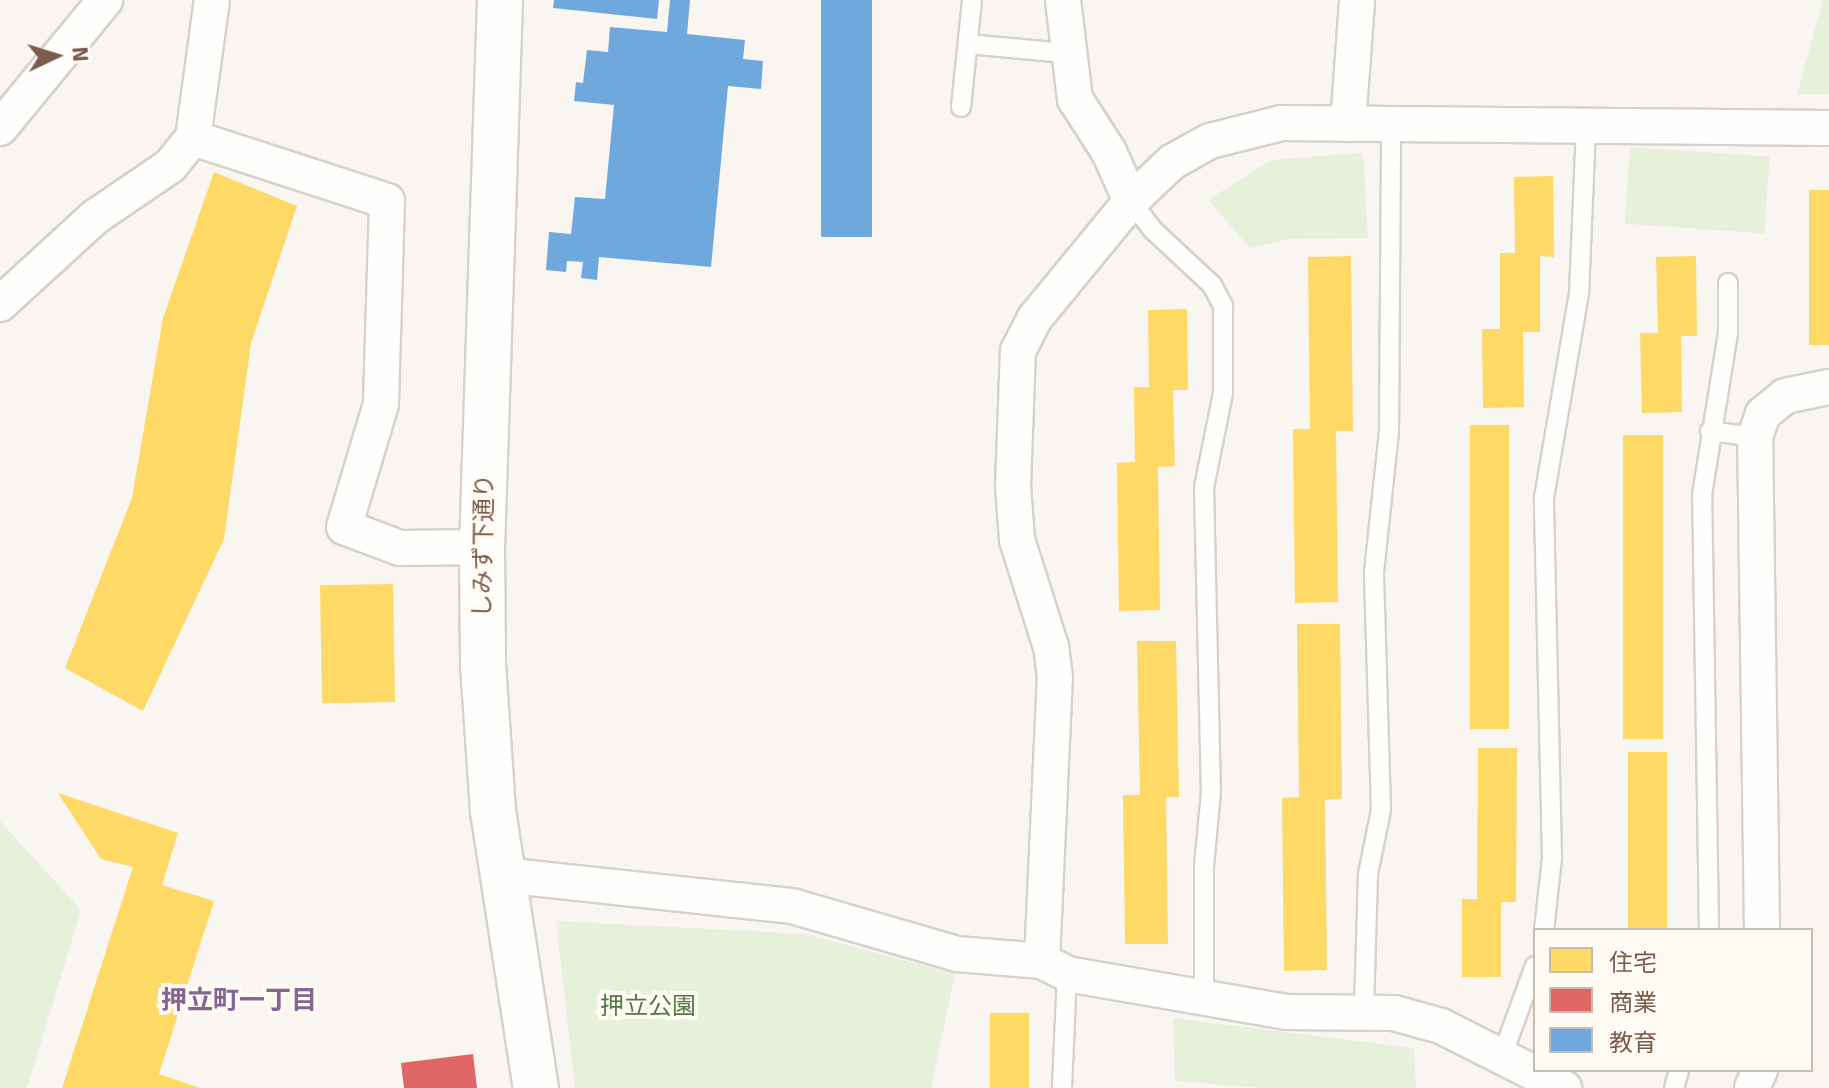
<!DOCTYPE html>
<html>
<head>
<meta charset="utf-8">
<style>
  body { margin:0 }
  #map { position:relative; width:1829px; height:1088px; overflow:hidden; background:#f9f5f0; font-family:Signika,"Noto Sans JP",sans-serif }
  div>[style] { position:absolute }
  .green>* { inset:0; background:#e7f0db; transform-origin:0 0 }
  .homes>* { inset:0; background:#ffd966; transform-origin:0 0 }
  .shops>* { inset:0; background:#e06666 }
  .schools>* { inset:0; background:#6fa8dc; transform-origin:0 0 }
  .roads { filter:drop-shadow(2px 0 #d7d1cb) drop-shadow(-2px 0 #d7d1cb) drop-shadow(0 2px #d7d1cb) drop-shadow(0 -2px #d7d1cb) }
  .lane>* { height:18px; margin:-9px; padding:0 9px; transform-origin:9px; border-radius:9px; background:#fefefd }
  .street>* { height:34px; margin:-17px; padding:0 17px; transform-origin:17px; border-radius:17px; background:#fefefd }
  .secondary>* { height:44px; margin:-22px; padding:0 22px; transform-origin:22px; border-radius:22px; background:#fefefd }
  span { translate:-50% -50%; white-space:nowrap; text-align:center; line-height:1.15; -webkit-text-stroke:8px #fffaf3; paint-order:stroke }
  .street-label { font-size:24px; color:#7a5c4d }
  .park-label { font-size:24px; color:#537a41 }
  .neighbourhood-label { font-size:26px; color:#846695; font-weight:700 }
  .legend { position:absolute; left:1533px; top:928px; width:280px; height:144px; box-sizing:border-box; background:#fffaf3; border:2px solid #cabbb1; margin:0; padding:10px 14px; list-style:none; font-size:24px; color:#7a5c4d }
  .legend li { display:flex; align-items:center; gap:16px; height:40px }
  .legend b { width:40px; border:2px solid #cabbb1 }
  .north { position:absolute; left:16px; top:16px; width:80px; height:80px; -webkit-text-stroke:6px #fffaf3; paint-order:stroke; rotate:86deg; font-size:22px; font-weight:700; line-height:32px; text-align:center; color:#7a5c4d }
  .north::after { content:''; display:block; margin:auto; width:28px; height:36px; background:#7a5c4d; clip-path:polygon(50% 0,100% 100%,50% 72%,0 100%) }
</style>
</head>
<body>
<div id="map">
  <div class="green">
    <i style="clip-path:polygon(1823px 0,1829px 0,1829px 94px,1797px 94px)"></i>
    <i style="left:1630px;top:147px;width:140px;height:77px;rotate:4deg"></i>
    <i style="clip-path:polygon(1363px 153px,1368px 238px,1288px 239px,1250px 248px,1208px 200px,1271px 160px)"></i>
    <i style="clip-path:polygon(0 821px,81px 910px,27px 1088px,0 1088px)"></i>
    <i style="clip-path:polygon(556px 921px,806px 934px,955px 974px,931px 1088px,575px 1088px)"></i>
    <i style="clip-path:polygon(1173px 1018px,1414px 1048px,1416px 1088px,1262px 1088px,1175px 1081px)"></i>
  </div>
  <div class="homes">
    <i style="clip-path:polygon(214px 172px,297px 206px,251px 343px,224px 539px,143px 711px,65px 668px,132px 498px,163px 318px)"></i>
    <i style="clip-path:polygon(1553px 176px,1554px 257px,1540px 256px,1540px 332px,1523px 332px,1524px 407px,1483px 408px,1482px 329px,1500px 329px,1500px 253px,1515px 253px,1514px 177px)"></i>
    <i style="left:1809px;top:190px;width:20px;height:155px"></i>
    <i style="clip-path:polygon(1351px 256px,1353px 431px,1336px 431px,1338px 602px,1295px 603px,1293px 429px,1310px 429px,1308px 257px)"></i>
    <i style="clip-path:polygon(1696px 256px,1697px 336px,1681px 336px,1682px 412px,1642px 413px,1640px 333px,1658px 333px,1656px 257px)"></i>
    <i style="clip-path:polygon(1187px 309px,1188px 390px,1173px 390px,1175px 466px,1158px 467px,1160px 610px,1119px 611px,1117px 463px,1135px 462px,1134px 387px,1149px 387px,1148px 310px)"></i>
    <i style="left:1470px;top:425px;width:39px;height:304px"></i>
    <i style="left:1623px;top:435px;width:40px;height:304px"></i>
    <i style="left:393px;top:584px;width:118px;height:73px;rotate:89deg"></i>
    <i style="clip-path:polygon(1297px 624px,1340px 624px,1342px 799px,1325px 800px,1327px 970px,1284px 971px,1282px 798px,1299px 797px)"></i>
    <i style="clip-path:polygon(1137px 641px,1176px 641px,1179px 797px,1166px 797px,1168px 944px,1125px 944px,1123px 795px,1140px 795px)"></i>
    <i style="clip-path:polygon(1478px 748px,1517px 748px,1516px 902px,1501px 902px,1501px 977px,1462px 977px,1462px 899px,1477px 899px)"></i>
    <i style="left:1628px;top:752px;width:39px;height:178px"></i>
    <i style="clip-path:polygon(58px 793px,178px 833px,162px 885px,214px 901px,159px 1074px,200px 1088px,62px 1088px,133px 867px,101px 859px)"></i>
    <i style="left:990px;top:1013px;width:39px;height:75px"></i>
  </div>
  <div class="shops">
    <i style="clip-path:polygon(473px 1054px,477px 1088px,404px 1088px,401px 1063px)"></i>
  </div>
  <div class="schools">
    <i style="clip-path:polygon(554px 0,659px 0,657px 19px,553px 8px)"></i>
    <i style="clip-path:polygon(670px 0,690px 0,687px 34px,745px 40px,743px 59px,763px 61px,761px 89px,728px 86px,711px 267px,599px 257px,597px 280px,581px 278px,583px 262px,567px 261px,566px 272px,546px 270px,549px 232px,571px 234px,575px 197px,605px 199px,614px 105px,574px 101px,576px 82px,583px 83px,587px 50px,608px 52px,610px 27px,667px 32px)"></i>
    <i style="left:821px;top:0;width:51px;height:237px"></i>
  </div>
  <div class="roads">
    <div class="lane">
      <i style="left:968px;top:44px;width:97px;rotate:5.3deg"></i>
      <i style="left:961px;top:107px;width:107px;rotate:-84.1deg"></i>
      <i style="left:1131px;top:201px;width:36px;rotate:53deg"></i>
      <i style="left:1153px;top:230px;width:81px;rotate:43deg"></i>
      <i style="left:1212px;top:285px;width:24px;rotate:62deg"></i>
      <i style="left:1223px;top:306px;width:87px;rotate:90deg"></i>
      <i style="left:1223px;top:393px;width:96px;rotate:101.4deg"></i>
      <i style="left:1204px;top:487px;width:305px;rotate:88.7deg"></i>
      <i style="left:1211px;top:792px;width:74px;rotate:95.4deg"></i>
      <i style="left:1204px;top:866px;width:131px;rotate:90deg"></i>
      <i style="left:1710px;top:431px;width:45px;rotate:7.6deg"></i>
      <i style="left:1544px;top:930px;width:72px;rotate:-83.7deg"></i>
      <i style="left:1552px;top:858px;width:360px;rotate:-91.3deg"></i>
      <i style="left:1544px;top:498px;width:207px;rotate:-80.3deg"></i>
      <i style="left:1579px;top:294px;width:166px;rotate:-87.6deg"></i>
      <i style="left:1709px;top:930px;width:435px;rotate:-90.9deg"></i>
      <i style="left:1702px;top:495px;width:164px;rotate:-80.9deg"></i>
      <i style="left:1728px;top:333px;width:50px;rotate:-90deg"></i>
      <i style="left:1364px;top:1009px;width:135px;rotate:-88.3deg"></i>
      <i style="left:1368px;top:874px;width:65px;rotate:-78.5deg"></i>
      <i style="left:1381px;top:810px;width:238px;rotate:-91.7deg"></i>
      <i style="left:1374px;top:572px;width:142px;rotate:-83.9deg"></i>
      <i style="left:1389px;top:431px;width:306px;rotate:-89.6deg"></i>
      <i style="left:1502px;top:1056px;width:96px;rotate:-69.9deg"></i>
      <i style="left:1062px;top:1088px;width:114px;rotate:-87.5deg"></i>
      <i style="left:1674px;top:1088px;width:19px;rotate:-74deg"></i>
    </div>
    <div class="street">
      <i style="left:1063px;top:0;width:100px;rotate:83.1deg"></i>
      <i style="left:1075px;top:99px;width:63px;rotate:57.3deg"></i>
      <i style="left:1109px;top:152px;width:54px;rotate:65.8deg"></i>
      <i style="left:1348px;top:124px;width:124px;rotate:-85.8deg"></i>
      <i style="left:0;top:128px;width:166px;rotate:-50.6deg"></i>
      <i style="left:193px;top:138px;width:204px;rotate:18deg"></i>
      <i style="left:387px;top:201px;width:203px;rotate:91.7deg"></i>
      <i style="left:381px;top:404px;width:128px;rotate:106.7deg"></i>
      <i style="left:344px;top:527px;width:60px;rotate:20.6deg"></i>
      <i style="left:400px;top:548px;width:82px;rotate:-0.7deg"></i>
      <i style="left:0;top:304px;width:129px;rotate:-42.5deg"></i>
      <i style="left:95px;top:217px;width:91px;rotate:-34.2deg"></i>
      <i style="left:170px;top:166px;width:36px;rotate:-51deg"></i>
      <i style="left:193px;top:138px;width:139px;rotate:-82.2deg"></i>
      <i style="left:502px;top:875px;width:292px;rotate:6.1deg"></i>
      <i style="left:792px;top:906px;width:172px;rotate:16.2deg"></i>
      <i style="left:957px;top:954px;width:85px;rotate:4.7deg"></i>
      <i style="left:1042px;top:961px;width:28px;rotate:27deg"></i>
      <i style="left:1067px;top:974px;width:223px;rotate:9.8deg"></i>
      <i style="left:1287px;top:1012px;width:107px;rotate:0.5deg"></i>
      <i style="left:1394px;top:1013px;width:49px;rotate:15.5deg"></i>
      <i style="left:1441px;top:1026px;width:138px;rotate:26.8deg"></i>
      <i style="left:1762px;top:930px;width:493px;rotate:-90.8deg"></i>
      <i style="left:1755px;top:437px;width:24px;rotate:-71deg"></i>
      <i style="left:1763px;top:414px;width:28px;rotate:-39deg"></i>
      <i style="left:1785px;top:396px;width:45px;rotate:-11.6deg"></i>
      <i style="left:1042px;top:961px;width:283px;rotate:-87.4deg"></i>
      <i style="left:1055px;top:678px;width:31px;rotate:-97deg"></i>
      <i style="left:1051px;top:647px;width:112px;rotate:-107.6deg"></i>
      <i style="left:1017px;top:540px;width:54px;rotate:-94.2deg"></i>
      <i style="left:1013px;top:486px;width:135px;rotate:-87.9deg"></i>
      <i style="left:1018px;top:351px;width:37px;rotate:-63deg"></i>
      <i style="left:1035px;top:318px;width:151px;rotate:-50.6deg"></i>
      <i style="left:1131px;top:201px;width:57px;rotate:-43.6deg"></i>
      <i style="left:1172px;top:162px;width:43px;rotate:-28.9deg"></i>
      <i style="left:1210px;top:141px;width:74px;rotate:-14deg"></i>
      <i style="left:1282px;top:123px;width:547px;rotate:0.52deg"></i>
      <i style="left:1752px;top:1088px;width:20px;rotate:-66deg"></i>
    </div>
    <div class="secondary">
      <i style="left:500px;top:0;width:547px;rotate:91.88deg"></i>
      <i style="left:482px;top:547px;width:117px;rotate:89.5deg"></i>
      <i style="left:483px;top:664px;width:147px;rotate:86.1deg"></i>
      <i style="left:493px;top:811px;width:280px;rotate:81.2deg"></i>
    </div>
  </div>
  <div class="street-label">
    <span style="left:484px;top:546px;rotate:-89deg">しみず下通り</span>
  </div>
  <div class="park-label">
    <span style="left:648px;top:1007px">押立公園</span>
  </div>
  <div class="neighbourhood-label">
    <span style="left:239px;top:1002px">押立町一丁目</span>
  </div>
  <ul class="legend">
  <li><b style="height:22px;background:#ffd966"></b>住宅</li>
  <li><b style="height:22px;background:#e06666"></b>商業</li>
  <li><b style="height:22px;background:#6fa8dc"></b>教育</li>
  </ul>
  <div class="north">N</div>
</div>
</body>
</html>
